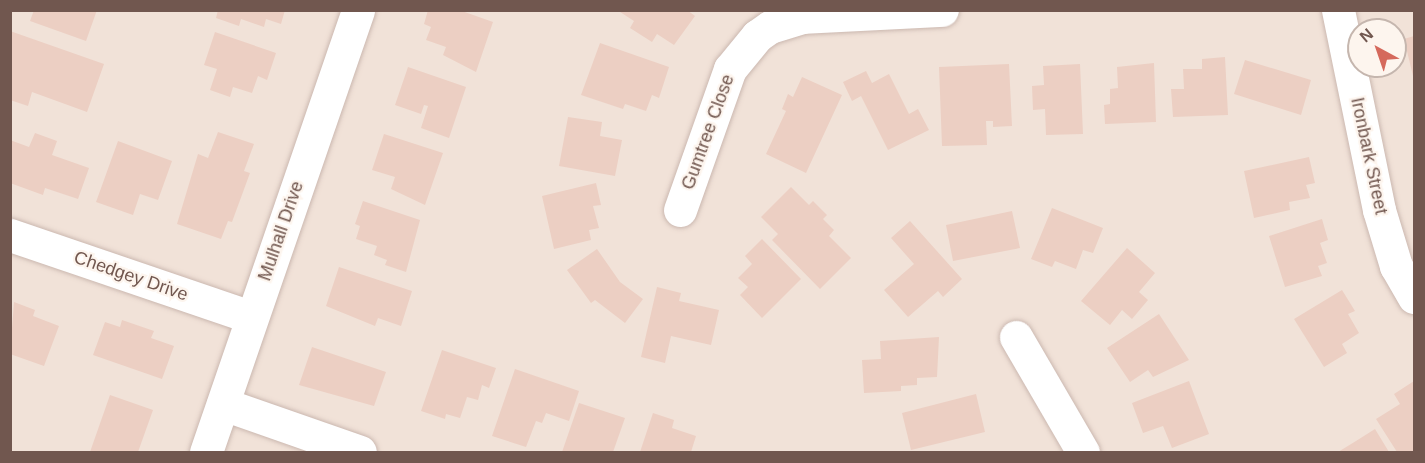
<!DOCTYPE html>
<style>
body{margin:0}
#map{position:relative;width:1425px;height:463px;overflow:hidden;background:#faf1e8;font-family:Helvetica,sans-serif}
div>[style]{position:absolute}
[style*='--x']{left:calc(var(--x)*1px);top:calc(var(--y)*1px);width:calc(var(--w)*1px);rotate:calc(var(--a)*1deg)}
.residential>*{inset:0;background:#f1e2d8}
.building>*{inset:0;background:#eccfc3}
.roads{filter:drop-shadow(0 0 2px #cbb8b0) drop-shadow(0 0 2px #cbb8b0)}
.street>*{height:33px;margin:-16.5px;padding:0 16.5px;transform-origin:16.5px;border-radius:16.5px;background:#fff}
.secondary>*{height:33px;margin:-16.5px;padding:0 16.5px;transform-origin:16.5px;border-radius:16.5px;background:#fff}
span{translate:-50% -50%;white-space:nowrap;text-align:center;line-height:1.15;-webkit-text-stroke:4.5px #fdf5ee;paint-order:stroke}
.street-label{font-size:18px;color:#71574f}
.frame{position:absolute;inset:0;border:12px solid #71574f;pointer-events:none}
.north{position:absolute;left:1347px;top:18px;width:60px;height:60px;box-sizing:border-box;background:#fdf5ee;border:2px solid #c5b6ae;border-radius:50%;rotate:320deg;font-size:16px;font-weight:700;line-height:24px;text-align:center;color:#71574f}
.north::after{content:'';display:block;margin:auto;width:21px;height:27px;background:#d5695c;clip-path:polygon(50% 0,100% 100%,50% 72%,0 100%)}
</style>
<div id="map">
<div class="residential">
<div style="clip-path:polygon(evenodd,11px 11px,1414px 11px,1414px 452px,11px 452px,11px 11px,1359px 30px,1395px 30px,1395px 66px,1359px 66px,1359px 30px)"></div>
</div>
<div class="building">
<div style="clip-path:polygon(34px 10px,97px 10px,86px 41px,30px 21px)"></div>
<div style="clip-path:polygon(218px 10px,285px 10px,281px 24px,266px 19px,264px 27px,241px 19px,239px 26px,216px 18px)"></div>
<div style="clip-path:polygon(428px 10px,459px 10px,493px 22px,476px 72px,443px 55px,446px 47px,426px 40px,431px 27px,424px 24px)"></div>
<div style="clip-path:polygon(617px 10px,687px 10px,695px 16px,674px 45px,657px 34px,652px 42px,630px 28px,634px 21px)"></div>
<div style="clip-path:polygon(10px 31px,104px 64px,87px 112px,32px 92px,28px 106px,10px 100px)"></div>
<div style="clip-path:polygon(215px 32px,276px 53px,267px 80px,258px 76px,252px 93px,233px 87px,230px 97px,210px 90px,217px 69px,204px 65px)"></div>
<div style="clip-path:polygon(1414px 36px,1414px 80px,1404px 39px)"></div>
<div style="clip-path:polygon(600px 43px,669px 67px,659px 98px,652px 95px,646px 111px,625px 104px,623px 109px,581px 95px)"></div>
<div style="clip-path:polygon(1225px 57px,1228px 115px,1173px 117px,1171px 89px,1184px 89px,1183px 69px,1202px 69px,1202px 59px)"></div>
<div style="clip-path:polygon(1245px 60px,1311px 80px,1301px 115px,1234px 94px)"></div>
<div style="clip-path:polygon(1154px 63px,1156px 122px,1105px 124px,1104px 105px,1110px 104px,1110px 89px,1118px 88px,1117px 67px)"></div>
<div style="clip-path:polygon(1009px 64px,1012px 126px,993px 127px,993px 121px,986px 121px,987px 145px,942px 146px,939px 67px)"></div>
<div style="clip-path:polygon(1080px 64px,1083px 134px,1046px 135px,1045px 109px,1033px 110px,1032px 86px,1044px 85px,1043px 66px)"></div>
<div style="clip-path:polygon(408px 67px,466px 87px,449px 138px,421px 128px,428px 106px,424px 105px,421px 114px,395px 105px)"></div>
<div style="clip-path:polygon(866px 71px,872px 83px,889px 74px,909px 114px,918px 109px,929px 130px,888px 150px,861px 96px,852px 101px,843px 82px)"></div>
<div style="clip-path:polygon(802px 77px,842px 95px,806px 173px,766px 154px,786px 111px,782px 109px,788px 94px,793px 97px)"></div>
<div style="clip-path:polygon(568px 117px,602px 122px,600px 136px,622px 140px,615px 176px,559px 166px)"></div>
<div style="clip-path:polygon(218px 132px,254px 144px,244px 171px,250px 173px,232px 222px,228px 221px,221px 239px,177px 224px,198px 154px,208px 158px)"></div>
<div style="clip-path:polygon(35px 133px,57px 141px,52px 155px,89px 168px,78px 199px,45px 188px,43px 195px,10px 183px,10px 140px,29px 147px)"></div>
<div style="clip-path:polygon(384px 134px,443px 153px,425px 205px,391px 189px,395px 177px,372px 170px)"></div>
<div style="clip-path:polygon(118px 141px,172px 161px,158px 200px,140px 194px,133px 215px,96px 202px)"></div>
<div style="clip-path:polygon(1309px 157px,1315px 183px,1306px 185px,1310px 198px,1289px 202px,1290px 210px,1254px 218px,1244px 171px)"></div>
<div style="clip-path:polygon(596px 183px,601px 205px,593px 206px,599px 228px,589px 230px,591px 240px,554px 249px,542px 196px)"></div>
<div style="clip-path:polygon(791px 187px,809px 205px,813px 201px,827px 215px,823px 219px,834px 230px,829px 236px,851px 258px,820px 289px,772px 240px,778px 234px,761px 217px)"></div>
<div style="clip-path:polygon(363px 201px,420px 220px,406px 272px,385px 265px,387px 260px,374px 255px,377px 246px,356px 239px,360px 226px,355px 224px)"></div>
<div style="clip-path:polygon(1052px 208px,1103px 228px,1093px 253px,1083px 250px,1076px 269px,1055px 261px,1052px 267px,1031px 259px)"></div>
<div style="clip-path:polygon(1012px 211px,1020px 248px,953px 261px,946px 225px)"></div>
<div style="clip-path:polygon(1322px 219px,1328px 240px,1320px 243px,1327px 263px,1318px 266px,1322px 276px,1285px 287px,1269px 236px)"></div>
<div style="clip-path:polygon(910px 221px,962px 279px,943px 297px,938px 291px,908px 317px,884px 290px,914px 264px,891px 238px)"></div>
<div style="clip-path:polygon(762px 239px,801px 279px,762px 318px,740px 295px,748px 287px,738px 278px,752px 264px,745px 256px)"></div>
<div style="clip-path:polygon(1127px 248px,1155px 273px,1139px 292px,1148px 300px,1132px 319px,1122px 310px,1110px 325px,1081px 301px)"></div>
<div style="clip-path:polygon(597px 249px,620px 282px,643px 299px,625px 323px,595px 300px,591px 303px,567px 270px)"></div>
<div style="clip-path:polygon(339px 267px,412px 291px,401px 326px,378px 318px,375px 326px,326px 306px)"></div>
<div style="clip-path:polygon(657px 287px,681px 293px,679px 301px,719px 310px,711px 345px,671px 336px,665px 363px,641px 357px)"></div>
<div style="clip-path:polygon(1342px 290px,1355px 311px,1348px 314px,1359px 333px,1342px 344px,1347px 353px,1324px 367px,1294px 319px)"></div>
<div style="clip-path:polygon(14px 302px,35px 310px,33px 316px,59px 326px,44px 366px,10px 354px)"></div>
<div style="clip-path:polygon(1159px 314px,1189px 360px,1153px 377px,1148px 370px,1130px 382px,1107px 348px)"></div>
<div style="clip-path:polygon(122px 320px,154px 331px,151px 338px,174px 346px,162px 379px,93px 355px,105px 322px,120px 327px)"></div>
<div style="clip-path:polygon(939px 337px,937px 377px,917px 378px,917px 385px,901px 386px,901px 391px,864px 393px,862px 360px,881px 359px,880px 341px)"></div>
<div style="clip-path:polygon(312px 347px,386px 372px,374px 406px,299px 385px)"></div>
<div style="clip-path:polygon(442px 350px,496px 368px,489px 388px,482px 385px,478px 400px,467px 397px,460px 418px,446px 414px,445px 419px,421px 411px)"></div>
<div style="clip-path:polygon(515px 369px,579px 391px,569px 421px,546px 413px,542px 423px,536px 421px,526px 447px,492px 436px)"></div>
<div style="clip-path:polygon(1189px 381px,1209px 434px,1172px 448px,1163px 426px,1143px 433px,1132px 403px)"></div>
<div style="clip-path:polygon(1414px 381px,1414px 452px,1397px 452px,1376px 419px,1400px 404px,1394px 394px)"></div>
<div style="clip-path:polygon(976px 394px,985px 432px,911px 450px,902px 413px)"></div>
<div style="clip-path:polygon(110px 395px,153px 410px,138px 452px,90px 452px)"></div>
<div style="clip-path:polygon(579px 403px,625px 418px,613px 452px,562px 452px)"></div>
<div style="clip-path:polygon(653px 413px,674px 420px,672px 428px,696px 436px,691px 452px,640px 452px)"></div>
<div style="clip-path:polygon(1375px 429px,1389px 452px,1338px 452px,1356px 441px)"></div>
</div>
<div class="roads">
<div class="street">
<div style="--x:1338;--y:10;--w:204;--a:78.4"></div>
<div style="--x:1379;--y:210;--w:59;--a:73.1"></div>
<div style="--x:1396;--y:266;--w:36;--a:60"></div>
<div style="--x:680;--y:210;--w:150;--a:-70.5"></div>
<div style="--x:730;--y:69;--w:43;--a:-50.7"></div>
<div style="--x:757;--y:36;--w:16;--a:-35"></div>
<div style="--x:770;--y:27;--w:34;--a:-17"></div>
<div style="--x:802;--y:17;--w:140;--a:-2.9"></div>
<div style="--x:10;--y:235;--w:255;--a:18.8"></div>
<div style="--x:1016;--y:337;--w:133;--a:59.8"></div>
<div style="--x:223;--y:404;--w:145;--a:19.3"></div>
</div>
<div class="secondary">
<div style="--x:206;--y:452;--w:467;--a:-71"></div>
</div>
</div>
<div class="street-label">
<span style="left:708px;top:132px;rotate:-70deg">Gumtree Close</span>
<span style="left:1369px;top:156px;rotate:78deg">Ironbark Street</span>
<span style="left:281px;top:231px;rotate:-71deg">Mulhall Drive</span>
<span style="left:131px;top:276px;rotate:19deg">Chedgey Drive</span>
</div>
<div class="frame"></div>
<div class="north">N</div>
</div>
